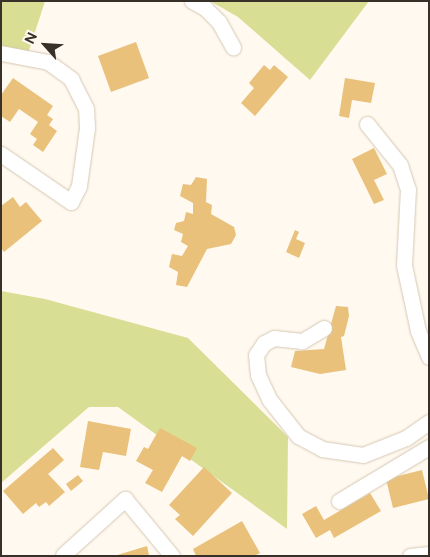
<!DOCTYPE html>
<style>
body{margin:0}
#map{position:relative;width:430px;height:557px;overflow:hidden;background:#fff9f0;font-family:Figtree,sans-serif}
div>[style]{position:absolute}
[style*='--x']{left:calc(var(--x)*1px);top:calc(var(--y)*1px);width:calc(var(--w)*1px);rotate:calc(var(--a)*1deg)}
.green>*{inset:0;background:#d8de94}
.building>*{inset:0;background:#e9c17b}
.roads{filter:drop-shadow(0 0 1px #d5c8b2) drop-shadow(0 0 1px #d5c8b2)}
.minor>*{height:15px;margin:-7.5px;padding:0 7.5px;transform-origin:7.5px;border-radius:7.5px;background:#fff}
span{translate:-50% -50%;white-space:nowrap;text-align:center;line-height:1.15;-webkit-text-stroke:4px #fff9f0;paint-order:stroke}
.frame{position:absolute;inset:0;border:2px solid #373129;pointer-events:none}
.north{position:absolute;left:20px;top:20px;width:50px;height:50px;-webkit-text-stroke:4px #fff9f0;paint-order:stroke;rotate:296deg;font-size:14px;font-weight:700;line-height:20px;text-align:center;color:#373129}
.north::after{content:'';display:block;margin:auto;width:18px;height:22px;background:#373129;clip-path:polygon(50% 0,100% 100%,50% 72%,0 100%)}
</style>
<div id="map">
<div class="green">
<div style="clip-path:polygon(1px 1px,45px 1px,25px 63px,1px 61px)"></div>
<div style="clip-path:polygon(210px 1px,369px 1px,310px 80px,238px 17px)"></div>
<div style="clip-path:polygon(1px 291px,45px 299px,188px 338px,288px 437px,287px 529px,118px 407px,89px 407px,1px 483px)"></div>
</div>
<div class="building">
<div style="clip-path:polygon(136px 42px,149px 78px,111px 92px,98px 56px)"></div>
<div style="clip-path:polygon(264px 65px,270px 70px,274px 65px,288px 77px,255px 116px,241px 103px,254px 88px,249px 83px)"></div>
<div style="clip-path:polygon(13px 78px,53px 106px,47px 115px,53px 119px,49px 125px,57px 131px,43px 152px,33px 145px,37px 139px,30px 134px,38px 122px,19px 109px,10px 122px,1px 116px,1px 95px)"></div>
<div style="clip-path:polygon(345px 78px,375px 83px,371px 103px,352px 100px,349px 118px,339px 116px)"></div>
<div style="clip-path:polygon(374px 148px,387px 174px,374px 180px,384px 200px,374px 204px,352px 159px)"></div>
<div style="clip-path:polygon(196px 177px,207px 179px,206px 202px,212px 205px,211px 214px,234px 227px,236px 235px,231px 244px,207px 249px,187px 287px,176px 285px,178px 272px,169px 267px,172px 254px,182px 256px,188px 246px,181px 242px,183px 234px,174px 230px,176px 223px,184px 221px,186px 212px,193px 214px,193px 203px,180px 196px,183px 184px,191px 185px)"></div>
<div style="clip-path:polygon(13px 197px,20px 207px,26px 202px,42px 221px,4px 252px,1px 248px,1px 206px)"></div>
<div style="clip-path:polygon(295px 230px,299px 232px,296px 239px,305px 243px,299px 258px,286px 252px)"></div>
<div style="clip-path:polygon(336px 306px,348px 307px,349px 316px,344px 336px,341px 337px,346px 370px,320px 374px,291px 367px,295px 351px,324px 349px)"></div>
<div style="clip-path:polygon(88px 421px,131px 429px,126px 456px,103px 452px,99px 470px,80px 467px)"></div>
<div style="clip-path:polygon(160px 428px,197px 448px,190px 461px,182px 456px,162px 492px,145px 483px,153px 470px,136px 461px,144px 447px,148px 449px)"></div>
<div style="clip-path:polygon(53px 448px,64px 460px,48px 474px,65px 492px,49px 506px,46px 502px,39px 507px,36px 503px,23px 514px,3px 491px)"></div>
<div style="clip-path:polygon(204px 467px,232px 493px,193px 536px,175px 519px,180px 515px,169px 505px)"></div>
<div style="clip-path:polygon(422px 470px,429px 499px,393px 508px,386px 479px)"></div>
<div style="clip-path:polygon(78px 475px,83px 481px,71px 491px,66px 484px)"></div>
<div style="clip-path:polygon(370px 493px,381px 511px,334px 538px,330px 530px,316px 538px,302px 514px,316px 506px,324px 520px)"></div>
<div style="clip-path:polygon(242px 521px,260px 553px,254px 556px,196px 556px,193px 549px)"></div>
<div style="clip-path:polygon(147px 546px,149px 555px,156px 556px,114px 556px)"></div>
</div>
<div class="roads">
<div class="minor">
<div style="--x:192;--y:1;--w:15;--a:28"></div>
<div style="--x:205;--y:8;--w:20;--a:45"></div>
<div style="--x:219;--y:22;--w:29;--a:61"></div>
<div style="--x:1;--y:53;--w:48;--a:10.8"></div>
<div style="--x:48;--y:62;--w:29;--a:36"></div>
<div style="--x:71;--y:79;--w:33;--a:63"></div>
<div style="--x:86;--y:108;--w:20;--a:87"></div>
<div style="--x:87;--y:128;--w:59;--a:97.9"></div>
<div style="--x:79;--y:186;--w:18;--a:117"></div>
<div style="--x:71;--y:202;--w:85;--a:-145.6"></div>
<div style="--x:367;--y:124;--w:53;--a:51.2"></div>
<div style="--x:400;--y:165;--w:25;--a:72"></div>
<div style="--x:408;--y:189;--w:76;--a:93"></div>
<div style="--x:404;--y:265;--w:67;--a:78"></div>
<div style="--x:418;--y:331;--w:28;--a:67"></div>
<div style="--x:324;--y:328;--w:26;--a:149"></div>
<div style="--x:302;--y:341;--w:28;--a:-174"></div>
<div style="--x:274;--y:338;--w:11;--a:153"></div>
<div style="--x:264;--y:343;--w:14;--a:124"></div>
<div style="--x:256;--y:355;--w:20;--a:84"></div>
<div style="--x:258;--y:375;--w:26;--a:65"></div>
<div style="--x:269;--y:399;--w:47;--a:51.9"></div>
<div style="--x:298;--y:436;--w:27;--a:28"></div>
<div style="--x:322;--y:449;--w:41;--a:8.3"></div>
<div style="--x:363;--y:455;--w:46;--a:-21.6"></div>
<div style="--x:406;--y:438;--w:28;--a:-35"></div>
<div style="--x:339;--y:501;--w:105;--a:-31"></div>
<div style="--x:63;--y:555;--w:84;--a:-42.1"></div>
<div style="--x:125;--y:499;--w:74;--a:50.5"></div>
<div style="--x:410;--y:556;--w:19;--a:-6"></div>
</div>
</div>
<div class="frame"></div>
<div class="north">N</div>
</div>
